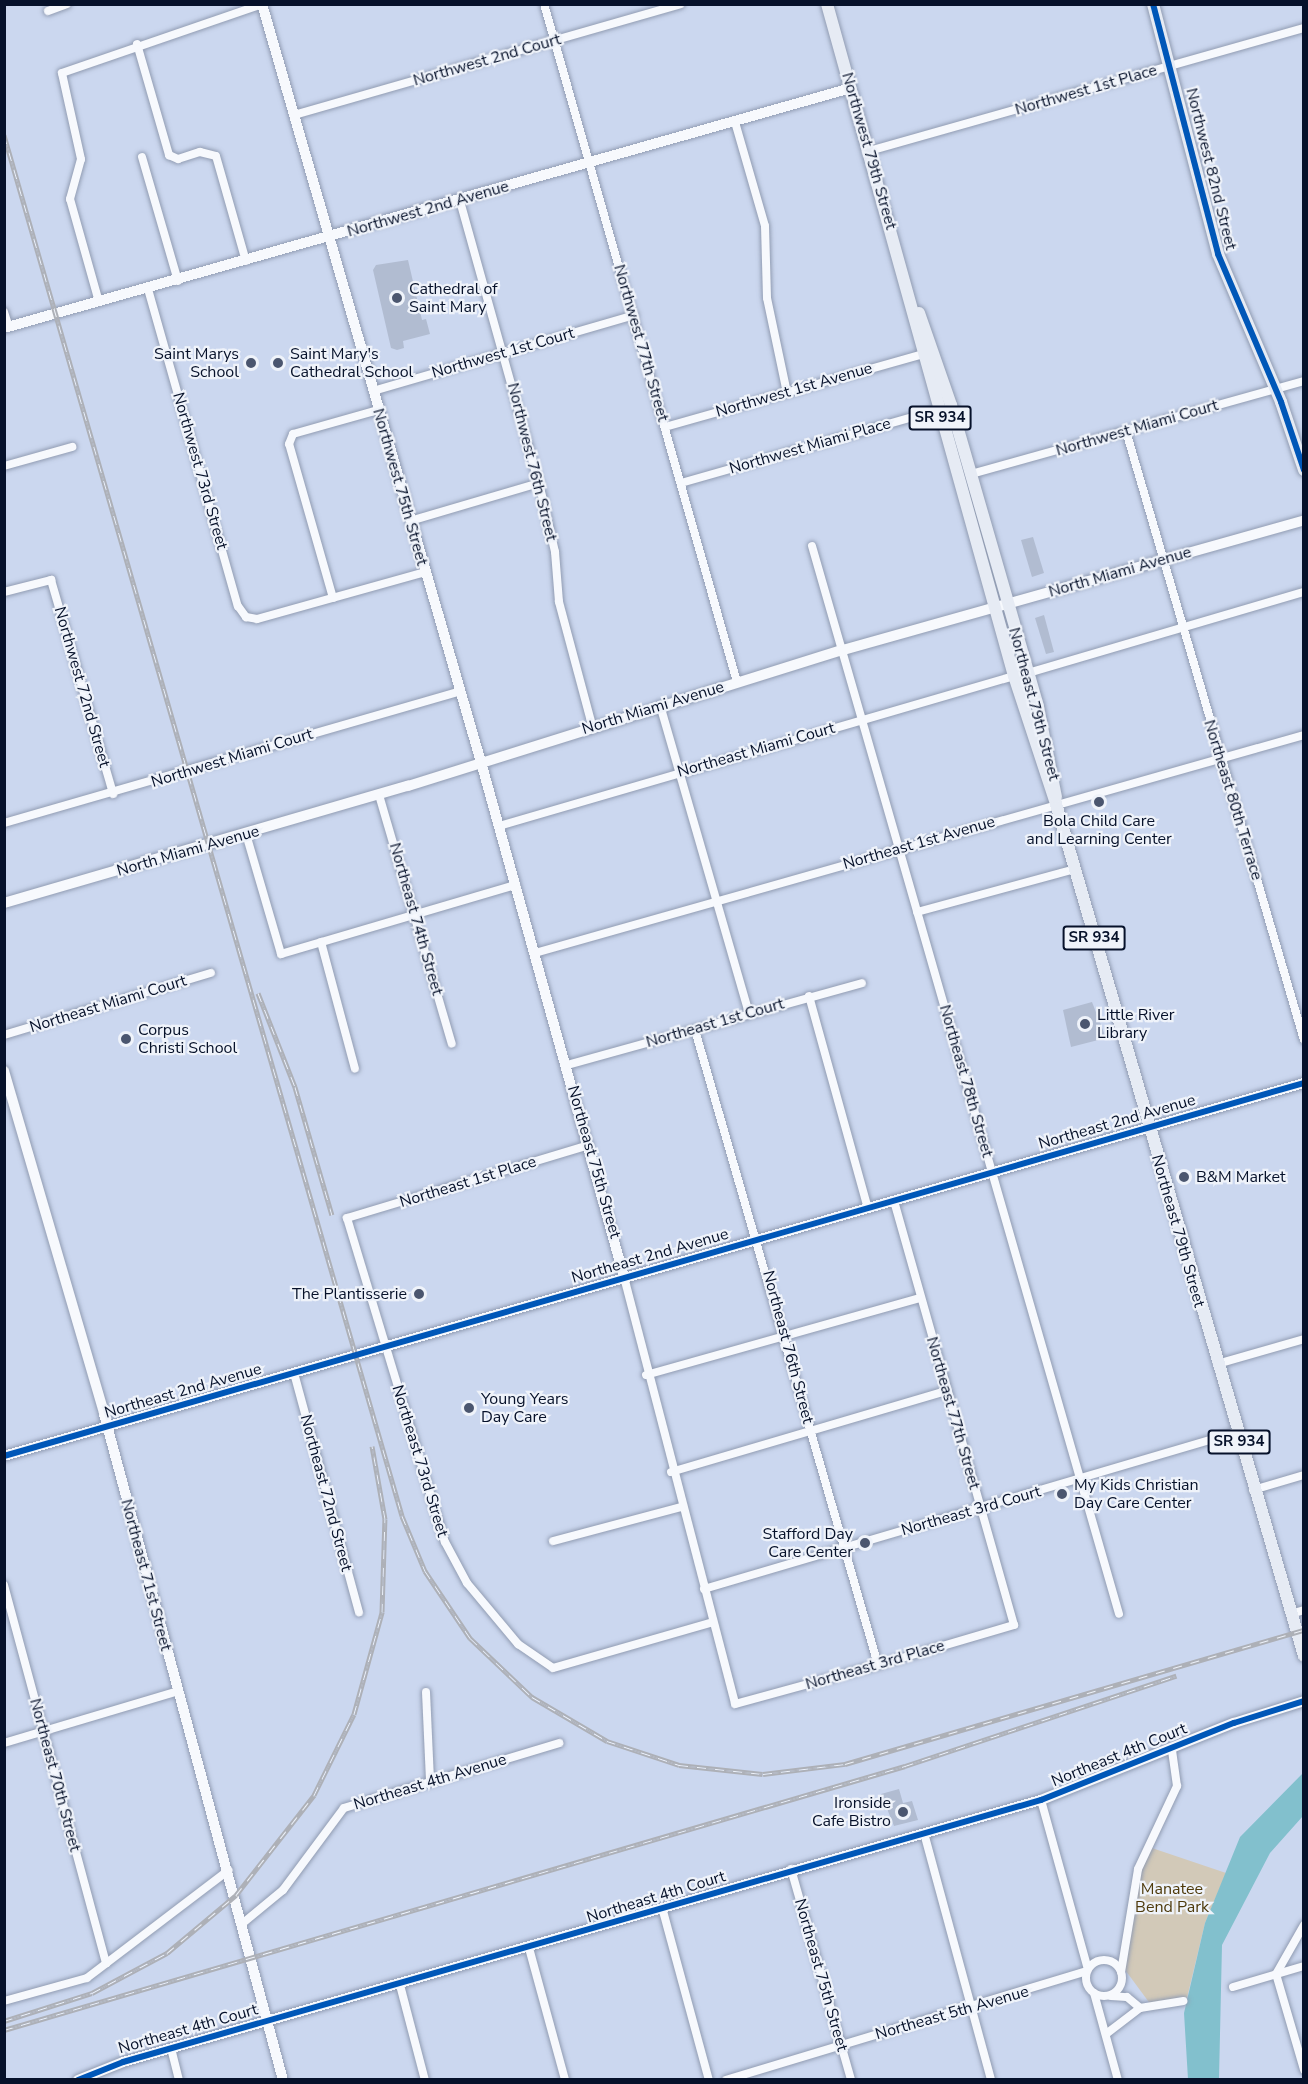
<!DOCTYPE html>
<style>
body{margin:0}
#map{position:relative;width:1308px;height:2084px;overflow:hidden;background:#cbd7ef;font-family:"Nunito Sans",sans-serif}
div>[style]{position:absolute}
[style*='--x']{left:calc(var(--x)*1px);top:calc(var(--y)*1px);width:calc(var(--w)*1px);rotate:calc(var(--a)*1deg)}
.green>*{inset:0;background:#d2c9b8}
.water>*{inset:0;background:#82c0cd}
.building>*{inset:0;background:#b1bcd1}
.roads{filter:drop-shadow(0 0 2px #919cb2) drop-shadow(0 0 2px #919cb2)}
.minor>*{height:8px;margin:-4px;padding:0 4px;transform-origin:4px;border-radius:4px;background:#f7f9fd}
.minor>.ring{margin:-4px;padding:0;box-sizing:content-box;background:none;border:8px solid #f7f9fd;border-radius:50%}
.tertiary>*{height:10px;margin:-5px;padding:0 5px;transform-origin:5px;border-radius:5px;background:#f7f9fd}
.secondary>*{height:10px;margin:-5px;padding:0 5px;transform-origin:5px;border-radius:5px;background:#f7f9fd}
.primary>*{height:12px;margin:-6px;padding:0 6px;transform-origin:6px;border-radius:6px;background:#e6ebf4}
.rail>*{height:5px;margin-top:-2.5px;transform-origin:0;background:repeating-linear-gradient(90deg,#eff3fa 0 9px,#adb0b7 0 18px);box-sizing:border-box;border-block:2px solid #adb0b7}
.cycleway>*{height:6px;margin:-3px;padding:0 3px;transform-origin:3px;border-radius:3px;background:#0057b8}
.dots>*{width:16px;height:16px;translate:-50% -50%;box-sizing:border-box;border:3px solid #eff3fa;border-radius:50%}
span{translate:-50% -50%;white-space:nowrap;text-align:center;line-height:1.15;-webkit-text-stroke:4.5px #eff3fa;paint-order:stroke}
.shield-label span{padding:2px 4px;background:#eff3fa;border:2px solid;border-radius:4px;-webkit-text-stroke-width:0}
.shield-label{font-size:15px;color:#06112a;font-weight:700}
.street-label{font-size:16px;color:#06112a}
.poi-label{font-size:16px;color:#06112a}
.left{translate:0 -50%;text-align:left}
.right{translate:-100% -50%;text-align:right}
.park-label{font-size:16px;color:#4e3a0b}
.frame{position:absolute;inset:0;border:6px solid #06112a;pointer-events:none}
</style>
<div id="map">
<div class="green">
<div style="clip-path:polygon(1146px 1846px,1226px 1873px,1205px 1923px,1187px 1998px,1154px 2009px,1120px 1963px)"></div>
</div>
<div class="water">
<div style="clip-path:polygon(1303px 1773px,1303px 1816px,1270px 1853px,1222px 1945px,1219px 2079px,1188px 2079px,1184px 2013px,1205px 1923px,1240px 1837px)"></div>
</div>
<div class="building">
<div style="clip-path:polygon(408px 260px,422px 320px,426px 319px,430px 334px,403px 341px,404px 348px,397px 350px,391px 348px,373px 270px,376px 265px)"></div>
<div style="clip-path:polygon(1033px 537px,1044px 573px,1032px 577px,1021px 540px)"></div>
<div style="clip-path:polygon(1044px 615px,1054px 652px,1046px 654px,1035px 618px)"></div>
<div style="clip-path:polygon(1092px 1002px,1106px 1038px,1071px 1047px,1063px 1010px)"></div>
<div style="clip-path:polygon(899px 1789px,903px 1803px,912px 1801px,918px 1820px,894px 1826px,881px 1794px)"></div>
</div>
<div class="roads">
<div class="minor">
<div style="--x:544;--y:4;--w:705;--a:74.11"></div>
<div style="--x:48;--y:11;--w:20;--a:-20"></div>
<div style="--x:137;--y:44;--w:116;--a:73.9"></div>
<div style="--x:169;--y:155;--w:10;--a:24"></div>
<div style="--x:178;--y:159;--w:23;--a:-18"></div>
<div style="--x:200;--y:152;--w:16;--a:14"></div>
<div style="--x:216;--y:156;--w:109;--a:74.1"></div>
<div style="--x:294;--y:115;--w:402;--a:-16"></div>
<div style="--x:735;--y:122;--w:108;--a:73.9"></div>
<div style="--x:765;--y:226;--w:72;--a:88.4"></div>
<div style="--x:767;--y:298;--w:97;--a:78.1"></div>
<div style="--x:869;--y:151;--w:452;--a:-15.8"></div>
<div style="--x:142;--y:157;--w:129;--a:73.8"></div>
<div style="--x:460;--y:201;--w:293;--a:74.4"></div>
<div style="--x:539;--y:483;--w:71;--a:76.9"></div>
<div style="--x:555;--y:552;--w:50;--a:85.4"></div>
<div style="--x:559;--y:602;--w:127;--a:75"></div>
<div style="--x:148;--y:289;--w:330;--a:74.2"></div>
<div style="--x:238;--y:606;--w:14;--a:54"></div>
<div style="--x:246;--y:617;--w:11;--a:10"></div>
<div style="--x:257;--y:619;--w:174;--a:-15.6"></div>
<div style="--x:99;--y:302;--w:107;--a:-105.7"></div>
<div style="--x:70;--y:199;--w:41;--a:-74.6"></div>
<div style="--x:81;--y:159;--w:88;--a:-102.5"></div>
<div style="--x:62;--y:73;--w:212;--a:-19"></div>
<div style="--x:4;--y:312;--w:16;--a:72"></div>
<div style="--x:373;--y:391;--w:272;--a:-16.2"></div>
<div style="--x:665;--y:427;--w:268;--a:-15.8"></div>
<div style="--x:1126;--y:431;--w:634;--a:73.71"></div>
<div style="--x:4;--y:466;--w:71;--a:-15.6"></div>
<div style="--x:971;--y:474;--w:346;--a:-15.6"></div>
<div style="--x:681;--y:483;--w:267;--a:-15.9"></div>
<div style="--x:410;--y:521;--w:134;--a:-16.4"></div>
<div style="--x:812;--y:546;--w:1111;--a:73.96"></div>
<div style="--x:4;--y:592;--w:49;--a:-14.3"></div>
<div style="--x:51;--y:580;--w:223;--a:73.8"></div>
<div style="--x:333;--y:598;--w:160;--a:-105.9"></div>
<div style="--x:289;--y:444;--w:11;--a:-68"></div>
<div style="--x:293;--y:434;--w:88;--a:-15.8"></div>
<div style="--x:1028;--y:673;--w:288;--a:-16.4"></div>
<div style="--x:660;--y:705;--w:322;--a:73.9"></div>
<div style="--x:379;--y:795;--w:259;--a:73.7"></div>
<div style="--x:4;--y:823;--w:475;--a:-16.1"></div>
<div style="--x:499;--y:826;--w:536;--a:-16.24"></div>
<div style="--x:246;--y:834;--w:125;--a:73.7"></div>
<div style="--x:281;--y:954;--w:245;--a:-16.4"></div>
<div style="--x:917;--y:912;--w:164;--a:-15.2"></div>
<div style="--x:321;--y:942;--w:131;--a:75"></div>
<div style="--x:535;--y:953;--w:799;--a:-15.83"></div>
<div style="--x:809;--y:996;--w:221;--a:74.5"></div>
<div style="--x:695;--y:1030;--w:661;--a:73.92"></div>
<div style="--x:4;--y:1035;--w:216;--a:-16.7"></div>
<div style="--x:567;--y:1065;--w:306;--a:-15.5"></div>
<div style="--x:589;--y:1145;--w:253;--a:163.2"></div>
<div style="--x:347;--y:1218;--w:338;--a:73.2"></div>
<div style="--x:445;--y:1542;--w:47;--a:61.8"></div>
<div style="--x:467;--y:1583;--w:80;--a:50.1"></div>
<div style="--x:518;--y:1644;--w:42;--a:34.4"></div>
<div style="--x:553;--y:1668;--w:166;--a:-16"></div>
<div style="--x:624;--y:1277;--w:441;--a:75.4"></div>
<div style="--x:735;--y:1704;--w:148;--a:-15.3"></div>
<div style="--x:878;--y:1665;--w:142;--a:-16.4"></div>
<div style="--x:1014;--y:1625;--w:440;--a:-105.8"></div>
<div style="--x:1217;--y:1364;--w:91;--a:-16"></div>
<div style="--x:294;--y:1373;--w:248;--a:74.8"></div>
<div style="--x:646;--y:1375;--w:285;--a:-15.7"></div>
<div style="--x:671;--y:1472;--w:288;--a:-16.4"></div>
<div style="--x:1253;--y:1490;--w:53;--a:-16.4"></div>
<div style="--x:553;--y:1541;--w:132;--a:-14.9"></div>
<div style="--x:4;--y:1585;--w:392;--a:74.9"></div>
<div style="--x:704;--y:1589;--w:556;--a:-16.41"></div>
<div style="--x:1291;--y:1614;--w:14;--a:-17"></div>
<div style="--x:426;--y:1692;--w:88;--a:87.4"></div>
<div style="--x:4;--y:1743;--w:182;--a:-16.6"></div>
<div style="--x:1041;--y:1800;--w:175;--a:74.5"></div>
<div style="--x:924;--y:1833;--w:256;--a:74.8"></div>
<div style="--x:791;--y:1869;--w:219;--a:74.1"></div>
<div style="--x:663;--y:1911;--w:175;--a:74.8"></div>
<div style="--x:243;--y:1923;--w:52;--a:-39.5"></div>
<div style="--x:283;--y:1890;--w:102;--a:-53.4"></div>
<div style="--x:344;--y:1808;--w:225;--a:-16.8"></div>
<div style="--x:1304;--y:1925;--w:56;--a:119.7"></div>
<div style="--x:1276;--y:1974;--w:100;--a:73.7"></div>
<div style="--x:529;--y:1948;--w:137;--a:74.7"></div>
<div class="ring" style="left:1086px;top:1960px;width:28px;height:28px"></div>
<div style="--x:1121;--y:1972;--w:104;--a:-80.6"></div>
<div style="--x:1138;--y:1869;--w:92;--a:-64.8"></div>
<div style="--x:1177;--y:1786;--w:37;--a:-98"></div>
<div style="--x:400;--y:1985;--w:98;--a:75.3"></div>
<div style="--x:1233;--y:1987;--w:74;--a:-16.5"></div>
<div style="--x:1094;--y:1993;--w:90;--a:74.6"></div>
<div style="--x:1111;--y:1996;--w:16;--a:4"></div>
<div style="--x:1127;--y:1997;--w:17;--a:40"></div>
<div style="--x:1140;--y:2008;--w:44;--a:-9.2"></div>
<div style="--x:4;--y:2001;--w:86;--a:-15.5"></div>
<div style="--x:87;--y:1978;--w:178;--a:-37.3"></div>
<div style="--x:1106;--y:2034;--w:43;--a:-37.4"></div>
<div style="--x:171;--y:2048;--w:33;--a:76"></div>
<div style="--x:726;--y:2080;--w:377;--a:-16.8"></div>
</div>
<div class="tertiary">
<div style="--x:262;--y:4;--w:789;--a:73.89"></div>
<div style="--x:481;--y:762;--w:534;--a:74.48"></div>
<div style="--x:4;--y:328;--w:880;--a:-15.82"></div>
<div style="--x:4;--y:1071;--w:357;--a:73.7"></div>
<div style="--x:104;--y:1414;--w:690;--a:74.96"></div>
<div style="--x:78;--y:2080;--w:48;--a:-21.8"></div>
<div style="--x:123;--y:2062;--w:955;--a:-15.93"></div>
<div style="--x:1041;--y:1800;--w:208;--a:-21.8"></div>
<div style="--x:1234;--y:1723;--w:73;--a:-17.4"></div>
</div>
<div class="secondary">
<div style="--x:4;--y:903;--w:421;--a:-16.2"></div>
<div style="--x:408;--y:786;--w:456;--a:-17.4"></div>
<div style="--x:843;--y:650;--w:479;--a:-15.7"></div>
<div style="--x:4;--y:1456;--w:1352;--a:-16.01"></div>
</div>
<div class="primary">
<div style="--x:827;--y:4;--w:698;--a:74.45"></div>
<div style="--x:1014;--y:676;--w:135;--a:71.8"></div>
<div style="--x:1056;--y:804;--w:887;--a:73.77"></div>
<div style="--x:1153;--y:4;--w:258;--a:75.4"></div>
<div style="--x:1218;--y:254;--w:161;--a:66.9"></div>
<div style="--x:1281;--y:402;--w:72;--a:71.3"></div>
<div style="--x:919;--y:313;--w:97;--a:70.8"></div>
<div style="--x:951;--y:405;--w:314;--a:73.9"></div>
<div style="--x:1038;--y:707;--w:92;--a:78.7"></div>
</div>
</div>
<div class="rail">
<div style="--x:4;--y:135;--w:1437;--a:73.92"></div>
<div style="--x:402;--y:1516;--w:60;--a:67.3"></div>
<div style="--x:425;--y:1571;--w:81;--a:56.1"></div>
<div style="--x:470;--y:1638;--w:86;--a:43.6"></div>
<div style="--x:532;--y:1697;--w:87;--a:30.4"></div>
<div style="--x:607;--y:1741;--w:76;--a:18.4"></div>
<div style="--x:679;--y:1765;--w:84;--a:6.1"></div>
<div style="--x:763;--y:1774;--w:83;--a:-7"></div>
<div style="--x:845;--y:1764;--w:478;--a:-16.3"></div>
<div style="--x:258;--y:993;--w:101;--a:68.5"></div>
<div style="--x:295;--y:1087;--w:133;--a:73.9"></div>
<div style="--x:4;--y:2021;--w:92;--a:-17.7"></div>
<div style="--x:92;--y:1993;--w:85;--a:-28.1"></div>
<div style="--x:167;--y:1953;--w:90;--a:-40"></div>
<div style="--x:236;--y:1895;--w:127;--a:-52"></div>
<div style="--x:314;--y:1795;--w:90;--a:-63.7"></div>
<div style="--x:354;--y:1714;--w:106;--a:-74.6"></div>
<div style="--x:382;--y:1612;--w:93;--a:-88.2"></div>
<div style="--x:385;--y:1519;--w:74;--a:-100.1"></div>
<div style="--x:4;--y:2030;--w:939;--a:-16.33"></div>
<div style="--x:905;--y:1766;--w:286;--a:-18.4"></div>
</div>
<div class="cycleway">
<div style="--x:1153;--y:4;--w:258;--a:75.4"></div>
<div style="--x:1218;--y:254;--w:161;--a:66.9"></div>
<div style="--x:1281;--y:402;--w:72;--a:71.3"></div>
<div style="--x:4;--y:1456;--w:1352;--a:-16.01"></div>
<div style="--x:78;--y:2080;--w:48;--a:-21.8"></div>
<div style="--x:123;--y:2062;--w:955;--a:-15.93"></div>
<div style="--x:1041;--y:1800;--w:208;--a:-21.8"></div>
<div style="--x:1234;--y:1723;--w:73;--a:-17.4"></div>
</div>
<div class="dots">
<div style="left:397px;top:298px;background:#4b566f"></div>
<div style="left:251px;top:363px;background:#4b566f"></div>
<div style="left:278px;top:363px;background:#4b566f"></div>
<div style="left:1099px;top:802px;background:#4b566f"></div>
<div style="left:1085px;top:1024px;background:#4b566f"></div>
<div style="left:126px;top:1039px;background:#4b566f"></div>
<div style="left:1184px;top:1177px;background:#4b566f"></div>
<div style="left:419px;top:1294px;background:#4b566f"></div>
<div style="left:469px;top:1408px;background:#4b566f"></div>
<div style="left:1062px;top:1494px;background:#4b566f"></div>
<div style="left:865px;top:1543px;background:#4b566f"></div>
<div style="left:903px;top:1812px;background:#4b566f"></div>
</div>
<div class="shield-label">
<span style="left:940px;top:418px">SR 934</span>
<span style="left:1094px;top:938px">SR 934</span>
<span style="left:1239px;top:1442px">SR 934</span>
</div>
<div class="street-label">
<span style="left:487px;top:60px;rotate:-16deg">Northwest 2nd Court</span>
<span style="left:1086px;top:90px;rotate:-16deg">Northwest 1st Place</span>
<span style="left:869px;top:151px;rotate:74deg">Northwest 79th Street</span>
<span style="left:1211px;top:169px;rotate:76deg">Northwest 82nd Street</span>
<span style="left:428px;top:209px;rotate:-16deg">Northwest 2nd Avenue</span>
<span style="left:641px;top:343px;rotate:74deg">Northwest 77th Street</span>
<span style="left:503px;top:353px;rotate:-16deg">Northwest 1st Court</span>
<span style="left:794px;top:390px;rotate:-16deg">Northwest 1st Avenue</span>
<span style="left:1137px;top:428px;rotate:-16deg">Northwest Miami Court</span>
<span style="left:810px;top:446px;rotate:-16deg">Northwest Miami Place</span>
<span style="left:532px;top:462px;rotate:76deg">Northwest 76th Street</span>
<span style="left:200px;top:471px;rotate:74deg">Northwest 73rd Street</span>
<span style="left:400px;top:487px;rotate:74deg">Northwest 75th Street</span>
<span style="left:1120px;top:572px;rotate:-16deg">North Miami Avenue</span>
<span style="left:82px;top:687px;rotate:74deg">Northwest 72nd Street</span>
<span style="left:1034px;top:704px;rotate:75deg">Northeast 79th Street</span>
<span style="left:653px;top:708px;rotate:-17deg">North Miami Avenue</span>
<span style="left:756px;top:750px;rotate:-16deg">Northeast Miami Court</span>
<span style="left:232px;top:758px;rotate:-17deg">Northwest Miami Court</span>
<span style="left:1233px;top:800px;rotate:73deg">Northeast 80th Terrace</span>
<span style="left:919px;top:843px;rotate:-16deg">Northeast 1st Avenue</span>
<span style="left:188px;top:851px;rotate:-16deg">North Miami Avenue</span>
<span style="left:416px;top:919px;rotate:74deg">Northeast 74th Street</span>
<span style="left:108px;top:1004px;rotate:-17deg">Northeast Miami Court</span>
<span style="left:715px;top:1023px;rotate:-16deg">Northeast 1st Court</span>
<span style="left:966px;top:1081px;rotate:74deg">Northeast 78th Street</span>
<span style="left:1117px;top:1122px;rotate:-16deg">Northeast 2nd Avenue</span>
<span style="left:594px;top:1162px;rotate:74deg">Northeast 75th Street</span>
<span style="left:468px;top:1182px;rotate:-17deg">Northeast 1st Place</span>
<span style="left:1178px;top:1231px;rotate:74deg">Northeast 79th Street</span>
<span style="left:650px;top:1256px;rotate:-16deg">Northeast 2nd Avenue</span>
<span style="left:788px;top:1347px;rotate:75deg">Northeast 76th Street</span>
<span style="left:183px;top:1391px;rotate:-16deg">Northeast 2nd Avenue</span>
<span style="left:953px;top:1413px;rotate:74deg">Northeast 77th Street</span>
<span style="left:420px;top:1461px;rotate:73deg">Northeast 73rd Street</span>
<span style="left:326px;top:1493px;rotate:75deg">Northeast 72nd Street</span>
<span style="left:971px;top:1511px;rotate:-16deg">Northeast 3rd Court</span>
<span style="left:146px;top:1575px;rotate:75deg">Northeast 71st Street</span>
<span style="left:875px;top:1665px;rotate:-16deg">Northeast 3rd Place</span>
<span style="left:1119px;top:1755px;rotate:-22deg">Northeast 4th Court</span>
<span style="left:55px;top:1775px;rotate:75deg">Northeast 70th Street</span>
<span style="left:430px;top:1782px;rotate:-17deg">Northeast 4th Avenue</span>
<span style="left:656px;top:1897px;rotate:-17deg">Northeast 4th Court</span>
<span style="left:821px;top:1975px;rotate:74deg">Northeast 75th Street</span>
<span style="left:952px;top:2013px;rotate:-16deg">Northeast 5th Avenue</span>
<span style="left:188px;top:2029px;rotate:-16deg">Northeast 4th Court</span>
</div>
<div class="poi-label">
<span class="left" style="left:409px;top:298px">Cathedral of<br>Saint Mary</span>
<span class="right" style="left:239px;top:363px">Saint Marys<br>School</span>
<span class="left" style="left:290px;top:363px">Saint Mary's<br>Cathedral School</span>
<span style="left:1099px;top:830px">Bola Child Care<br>and Learning Center</span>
<span class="left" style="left:1097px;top:1024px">Little River<br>Library</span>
<span class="left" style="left:138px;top:1039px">Corpus<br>Christi School</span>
<span class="left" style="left:1196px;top:1177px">B&amp;M Market</span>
<span class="right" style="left:407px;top:1294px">The Plantisserie</span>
<span class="left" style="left:481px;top:1408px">Young Years<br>Day Care</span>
<span class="left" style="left:1074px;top:1494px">My Kids Christian<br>Day Care Center</span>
<span class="right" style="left:853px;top:1543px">Stafford Day<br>Care Center</span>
<span class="right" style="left:891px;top:1812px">Ironside<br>Cafe Bistro</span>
</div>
<div class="park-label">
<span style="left:1172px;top:1898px">Manatee<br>Bend Park</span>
</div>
<div class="frame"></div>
</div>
